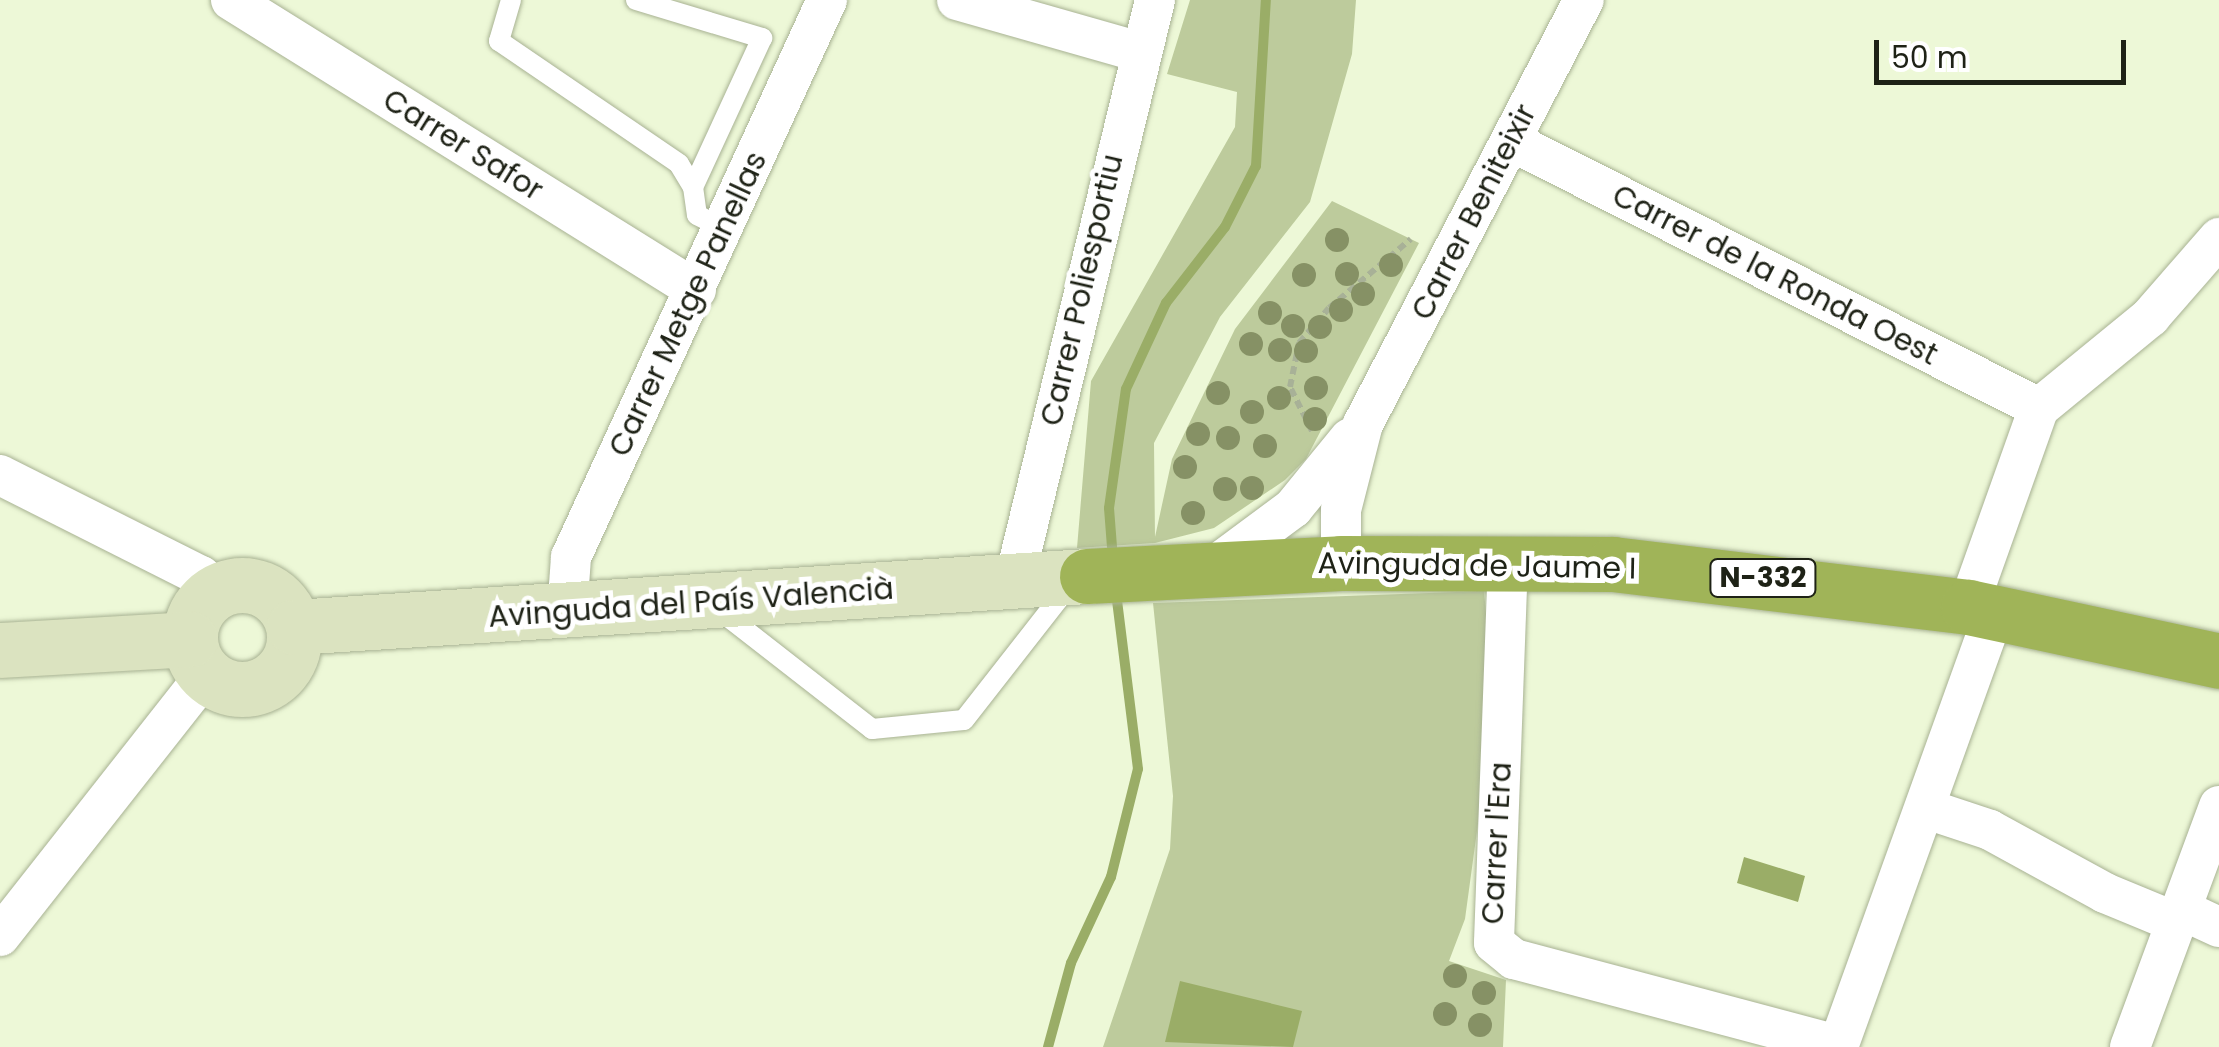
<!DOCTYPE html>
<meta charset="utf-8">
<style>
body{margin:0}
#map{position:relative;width:2219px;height:1047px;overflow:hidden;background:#edf8d7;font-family:Poppins,sans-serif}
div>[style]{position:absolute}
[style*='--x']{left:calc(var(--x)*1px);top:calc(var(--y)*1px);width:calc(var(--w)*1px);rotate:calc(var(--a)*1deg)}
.green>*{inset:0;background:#bdcb9c}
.water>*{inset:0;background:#9aad67}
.stream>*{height:10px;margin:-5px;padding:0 5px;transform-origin:5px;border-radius:5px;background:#9aad67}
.path>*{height:6px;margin-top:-3px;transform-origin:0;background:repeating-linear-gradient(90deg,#a8b197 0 8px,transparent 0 13px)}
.roads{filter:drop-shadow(0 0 2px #a8b293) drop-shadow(0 0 2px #a8b293)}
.service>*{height:20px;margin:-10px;padding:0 10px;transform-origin:10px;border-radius:10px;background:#fff}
.minor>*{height:40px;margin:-20px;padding:0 20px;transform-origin:20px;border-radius:20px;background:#fff}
.secondary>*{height:55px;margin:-27.5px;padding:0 27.5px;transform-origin:27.5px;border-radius:27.5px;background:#dbe3c0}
.secondary>.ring{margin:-27.5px;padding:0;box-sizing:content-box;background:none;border:55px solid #dbe3c0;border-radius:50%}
.trunk>*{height:55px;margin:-27.5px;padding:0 27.5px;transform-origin:27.5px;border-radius:27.5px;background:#a0b458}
.trees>*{width:24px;height:24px;margin:-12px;border-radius:50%;background:#869165}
span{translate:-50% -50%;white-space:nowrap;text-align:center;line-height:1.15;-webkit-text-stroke:10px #fff;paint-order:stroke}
.shield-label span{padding:2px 8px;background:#fff;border:2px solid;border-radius:8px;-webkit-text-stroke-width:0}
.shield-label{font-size:28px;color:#1e2216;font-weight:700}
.street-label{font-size:30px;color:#1e2216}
.scale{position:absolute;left:1874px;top:40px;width:252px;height:45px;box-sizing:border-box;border:5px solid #1e2216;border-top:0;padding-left:12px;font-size:30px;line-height:35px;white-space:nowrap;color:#1e2216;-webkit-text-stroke:8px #fff;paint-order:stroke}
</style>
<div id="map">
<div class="green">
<div style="clip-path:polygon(1190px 0,1356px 0,1352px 54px,1310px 202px,1220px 317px,1154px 443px,1155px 537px,1172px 459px,1235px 329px,1332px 201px,1419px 243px,1306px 459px,1285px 480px,1214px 528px,1155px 543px,1077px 548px,1091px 381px,1235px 127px,1237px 92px,1167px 74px)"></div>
<div style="clip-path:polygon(1484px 591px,1491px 669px,1485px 772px,1465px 919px,1449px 961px,1506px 980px,1503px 1047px,1103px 1047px,1170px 849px,1173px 796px,1153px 603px)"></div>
</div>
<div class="water">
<div style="clip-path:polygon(1744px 857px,1805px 876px,1798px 902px,1737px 883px)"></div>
<div style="clip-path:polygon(1180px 981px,1302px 1011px,1293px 1047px,1165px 1042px)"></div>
</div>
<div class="stream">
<div style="--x:1113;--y:560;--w:52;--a:-94.4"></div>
<div style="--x:1109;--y:508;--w:120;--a:-81.9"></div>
<div style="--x:1126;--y:389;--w:95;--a:-65.1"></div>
<div style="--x:1166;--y:303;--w:96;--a:-52.2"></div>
<div style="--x:1225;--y:227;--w:68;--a:-63.1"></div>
<div style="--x:1256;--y:166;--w:166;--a:-86.6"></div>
<div style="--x:1048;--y:1047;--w:87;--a:-74.7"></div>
<div style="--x:1071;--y:963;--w:95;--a:-65.1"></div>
<div style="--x:1111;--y:877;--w:111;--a:-76"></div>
<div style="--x:1138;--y:769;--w:178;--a:-97.1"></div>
</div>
<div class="path">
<div style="--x:1312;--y:431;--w:49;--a:-116.6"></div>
<div style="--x:1290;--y:387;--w:45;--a:-78.4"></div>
<div style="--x:1299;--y:343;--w:46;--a:-49.4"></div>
<div style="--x:1329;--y:308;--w:107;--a:-40.1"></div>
</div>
<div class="roads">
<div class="service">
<div style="--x:511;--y:0;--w:43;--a:106.3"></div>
<div style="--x:499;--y:41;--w:218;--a:34.3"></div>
<div style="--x:679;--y:164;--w:27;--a:59"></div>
<div style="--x:693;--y:187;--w:28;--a:82"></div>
<div style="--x:697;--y:215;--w:29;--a:27"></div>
<div style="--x:636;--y:0;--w:132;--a:16.8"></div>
<div style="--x:762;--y:38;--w:164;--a:114.8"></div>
<div style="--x:725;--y:607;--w:9;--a:77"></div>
<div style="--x:727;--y:616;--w:184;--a:37.9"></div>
<div style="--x:872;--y:729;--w:92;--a:-5.6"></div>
<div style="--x:964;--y:720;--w:157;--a:-52"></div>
<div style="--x:1061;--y:596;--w:13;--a:-90"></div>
</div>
<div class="minor">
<div style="--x:231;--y:0;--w:548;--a:31.95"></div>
<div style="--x:957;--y:0;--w:190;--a:15.9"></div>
<div style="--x:1511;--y:141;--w:592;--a:26.82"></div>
<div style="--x:0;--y:475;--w:225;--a:26.7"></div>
<div style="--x:201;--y:576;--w:22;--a:47"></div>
<div style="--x:1508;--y:560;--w:383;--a:92.1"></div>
<div style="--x:1494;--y:943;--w:26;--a:39"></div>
<div style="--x:1514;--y:959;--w:335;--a:14.9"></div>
<div style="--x:1341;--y:563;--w:53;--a:-90"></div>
<div style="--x:1341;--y:510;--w:89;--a:-75.7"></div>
<div style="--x:1363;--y:424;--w:478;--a:-62.5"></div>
<div style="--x:1212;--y:568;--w:101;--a:-36.5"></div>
<div style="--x:1293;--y:508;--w:90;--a:-50.8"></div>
<div style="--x:1014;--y:582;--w:599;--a:-76.38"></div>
<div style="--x:1968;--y:607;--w:211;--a:-70.4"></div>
<div style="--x:2039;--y:408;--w:144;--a:-39.3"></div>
<div style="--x:2150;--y:317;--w:105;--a:-48.9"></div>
<div style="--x:567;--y:612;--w:55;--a:-85.8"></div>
<div style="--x:571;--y:557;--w:613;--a:-65.32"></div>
<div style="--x:1927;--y:809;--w:66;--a:18.4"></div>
<div style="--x:1990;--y:830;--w:131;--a:28.7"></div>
<div style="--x:2105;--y:893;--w:76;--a:22.5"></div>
<div style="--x:2180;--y:909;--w:43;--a:24.8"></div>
<div style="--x:0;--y:936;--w:333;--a:-51.8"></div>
<div style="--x:1838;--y:1047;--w:462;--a:-70.2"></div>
<div style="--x:2130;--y:1047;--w:257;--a:-69.7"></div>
</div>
<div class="secondary">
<div class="ring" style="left:190px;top:585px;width:49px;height:49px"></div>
<div style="--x:294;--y:627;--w:795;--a:-3.68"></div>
<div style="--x:0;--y:650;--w:190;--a:-3.3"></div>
</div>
<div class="trunk">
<div style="--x:1087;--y:576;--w:254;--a:-2.9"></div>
<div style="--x:1341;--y:563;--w:272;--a:0.2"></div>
<div style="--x:1613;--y:564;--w:358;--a:6.9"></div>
<div style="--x:1968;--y:607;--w:257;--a:12.1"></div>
</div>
</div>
<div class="trees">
<div style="left:1337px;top:240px"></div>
<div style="left:1391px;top:265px"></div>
<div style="left:1347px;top:274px"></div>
<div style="left:1304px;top:275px"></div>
<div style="left:1363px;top:294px"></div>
<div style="left:1341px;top:310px"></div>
<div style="left:1270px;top:313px"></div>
<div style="left:1293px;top:326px"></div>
<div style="left:1320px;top:327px"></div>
<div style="left:1251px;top:344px"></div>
<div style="left:1280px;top:350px"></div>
<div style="left:1306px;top:351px"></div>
<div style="left:1316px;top:388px"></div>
<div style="left:1218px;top:393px"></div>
<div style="left:1279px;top:398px"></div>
<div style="left:1252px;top:412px"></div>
<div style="left:1315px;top:419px"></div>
<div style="left:1198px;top:434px"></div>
<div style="left:1228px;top:438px"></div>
<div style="left:1265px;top:446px"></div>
<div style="left:1185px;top:467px"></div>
<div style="left:1252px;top:488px"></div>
<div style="left:1225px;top:489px"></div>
<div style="left:1193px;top:513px"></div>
<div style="left:1455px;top:976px"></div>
<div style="left:1484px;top:993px"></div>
<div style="left:1445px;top:1014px"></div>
<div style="left:1480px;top:1025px"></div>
</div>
<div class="shield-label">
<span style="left:1763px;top:578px">N-332</span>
</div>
<div class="street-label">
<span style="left:463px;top:145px;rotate:32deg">Carrer Safor</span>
<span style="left:1474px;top:212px;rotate:-63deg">Carrer Beniteixir</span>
<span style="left:1775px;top:275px;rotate:27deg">Carrer de la Ronda Oest</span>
<span style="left:1082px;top:290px;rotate:-77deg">Carrer Poliesportiu</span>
<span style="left:688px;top:304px;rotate:-65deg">Carrer Metge Panellas</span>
<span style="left:1477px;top:566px;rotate:1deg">Avinguda de Jaume I</span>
<span style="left:691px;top:603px;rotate:-4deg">Avinguda del País Valencià</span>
<span style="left:1497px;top:843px;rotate:-87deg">Carrer l'Era</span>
</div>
<div class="scale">50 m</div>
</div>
